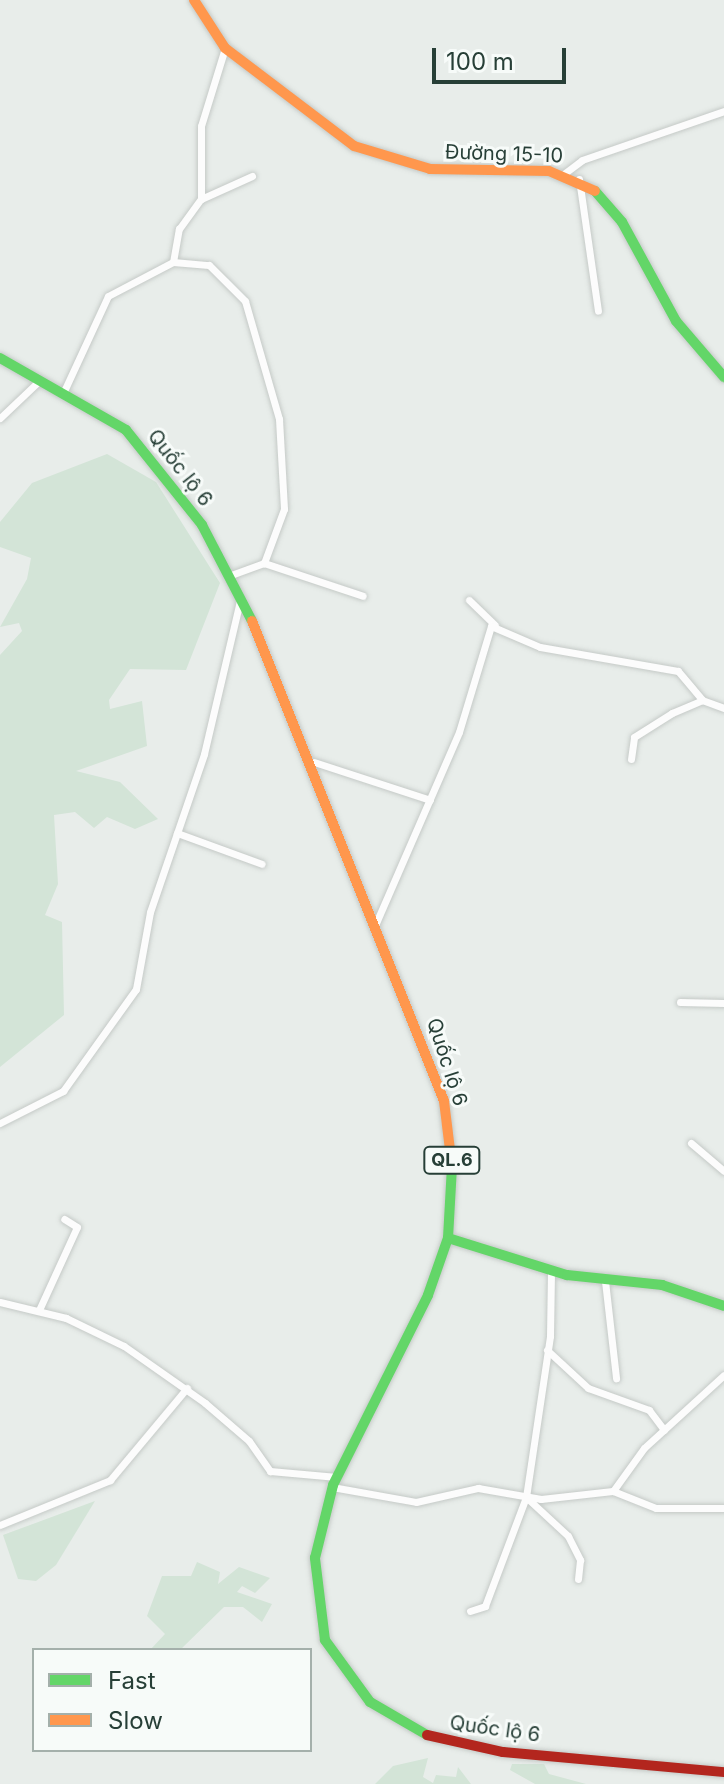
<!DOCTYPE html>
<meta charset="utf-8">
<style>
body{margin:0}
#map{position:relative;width:724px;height:1784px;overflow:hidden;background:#e8edea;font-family:Inter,sans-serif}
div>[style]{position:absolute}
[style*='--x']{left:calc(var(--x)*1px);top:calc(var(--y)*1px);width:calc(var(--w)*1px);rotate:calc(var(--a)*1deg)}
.green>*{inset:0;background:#d3e4d7}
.roads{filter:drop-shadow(0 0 2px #c5cac7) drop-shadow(0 0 2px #c5cac7)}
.street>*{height:7px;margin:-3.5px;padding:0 3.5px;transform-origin:3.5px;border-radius:3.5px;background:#fcfcfc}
.fast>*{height:10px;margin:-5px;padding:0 5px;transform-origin:5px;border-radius:5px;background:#63d668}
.slow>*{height:10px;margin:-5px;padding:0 5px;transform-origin:5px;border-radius:5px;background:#ff974d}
.jam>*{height:10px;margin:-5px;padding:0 5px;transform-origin:5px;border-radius:5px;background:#b3261e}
span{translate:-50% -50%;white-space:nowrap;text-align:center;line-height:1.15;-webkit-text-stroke:6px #f7fbf9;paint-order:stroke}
.shield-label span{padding:2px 6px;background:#f7fbf9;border:2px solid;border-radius:6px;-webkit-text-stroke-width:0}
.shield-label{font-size:18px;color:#273f37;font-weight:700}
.street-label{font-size:20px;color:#273f37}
.legend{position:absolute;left:32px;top:1648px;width:280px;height:104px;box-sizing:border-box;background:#f7fbf9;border:2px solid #a4b0ab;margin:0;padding:10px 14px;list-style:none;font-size:24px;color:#273f37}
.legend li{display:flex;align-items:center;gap:16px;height:40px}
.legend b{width:40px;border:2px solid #a4b0ab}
.scale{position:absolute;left:432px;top:48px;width:134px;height:36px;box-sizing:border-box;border:4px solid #273f37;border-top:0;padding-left:10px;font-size:24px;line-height:28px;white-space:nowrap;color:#273f37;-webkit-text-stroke:6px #f7fbf9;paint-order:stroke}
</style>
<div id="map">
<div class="green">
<div style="clip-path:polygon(107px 454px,156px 482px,220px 583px,186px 670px,130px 669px,109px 700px,110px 709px,142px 701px,147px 746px,76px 771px,120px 782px,158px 819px,135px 829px,107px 817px,94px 828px,75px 812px,54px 815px,58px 884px,45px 915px,62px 922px,64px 1015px,0 1067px,0 655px,22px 631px,19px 623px,0 627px,27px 579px,31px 558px,0 547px,0 522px,32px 483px)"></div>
<div style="clip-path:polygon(95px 1501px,56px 1565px,36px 1581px,18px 1579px,3px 1535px)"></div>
<div style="clip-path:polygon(197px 1562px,220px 1572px,218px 1584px,239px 1567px,270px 1578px,255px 1593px,242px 1586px,237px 1592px,272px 1604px,262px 1622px,243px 1607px,224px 1607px,180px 1650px,150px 1650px,165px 1634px,147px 1616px,162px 1576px,191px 1576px)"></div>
<div style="clip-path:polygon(428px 1758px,423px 1777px,433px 1783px,436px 1775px,456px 1777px,458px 1767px,471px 1784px,375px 1784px,393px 1766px)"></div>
<div style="clip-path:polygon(512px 1764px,544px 1764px,549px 1774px,586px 1784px,535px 1784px,510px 1770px)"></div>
</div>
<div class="roads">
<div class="street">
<div style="--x:565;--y:173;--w:21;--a:-37"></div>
<div style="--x:582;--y:160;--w:150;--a:-19"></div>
<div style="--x:579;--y:179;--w:133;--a:81.8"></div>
<div style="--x:201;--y:199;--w:73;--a:-90"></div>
<div style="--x:201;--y:126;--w:82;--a:-72.9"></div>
<div style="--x:173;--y:262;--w:34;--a:-80"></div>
<div style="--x:179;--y:229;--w:37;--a:-54"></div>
<div style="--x:201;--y:199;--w:56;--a:-24.3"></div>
<div style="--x:65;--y:389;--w:102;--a:-65.2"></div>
<div style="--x:108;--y:296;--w:73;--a:-27.6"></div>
<div style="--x:173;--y:262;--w:36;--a:5"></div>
<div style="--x:209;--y:265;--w:51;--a:45"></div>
<div style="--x:245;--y:301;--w:123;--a:73.9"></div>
<div style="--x:279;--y:419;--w:90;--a:86.8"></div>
<div style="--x:284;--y:509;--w:58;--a:110.3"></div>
<div style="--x:0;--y:418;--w:54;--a:-43.5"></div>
<div style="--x:231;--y:575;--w:35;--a:-20"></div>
<div style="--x:264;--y:563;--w:104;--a:18.4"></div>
<div style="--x:469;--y:600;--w:36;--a:44"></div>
<div style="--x:631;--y:759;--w:22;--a:-82"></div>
<div style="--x:634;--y:737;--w:45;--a:-32.3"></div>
<div style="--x:672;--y:713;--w:33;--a:-23"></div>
<div style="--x:702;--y:700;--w:23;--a:20"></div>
<div style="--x:314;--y:762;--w:122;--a:18.1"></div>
<div style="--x:177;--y:833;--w:90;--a:20"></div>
<div style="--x:376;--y:923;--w:208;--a:-66.5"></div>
<div style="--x:459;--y:732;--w:111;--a:-73.2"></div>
<div style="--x:491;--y:626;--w:53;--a:23.2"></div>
<div style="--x:540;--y:647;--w:140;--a:9.9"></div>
<div style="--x:678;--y:671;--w:38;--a:50"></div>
<div style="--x:680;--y:1002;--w:44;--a:1.3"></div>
<div style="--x:0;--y:1123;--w:71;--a:-26.9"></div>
<div style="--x:63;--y:1091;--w:125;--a:-54.4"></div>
<div style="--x:136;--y:989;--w:78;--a:-79.7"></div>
<div style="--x:150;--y:912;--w:167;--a:-71.1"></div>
<div style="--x:204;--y:754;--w:158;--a:-76.8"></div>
<div style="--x:691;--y:1143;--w:43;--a:40.3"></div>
<div style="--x:605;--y:1281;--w:98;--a:83.5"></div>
<div style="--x:0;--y:1302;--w:68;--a:13.6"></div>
<div style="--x:66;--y:1318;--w:64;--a:25.8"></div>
<div style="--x:124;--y:1346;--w:99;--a:35.1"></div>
<div style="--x:205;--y:1403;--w:58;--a:40.8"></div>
<div style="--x:249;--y:1441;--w:37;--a:55"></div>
<div style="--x:270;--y:1471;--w:67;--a:5.1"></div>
<div style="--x:39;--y:1310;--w:91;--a:-65.4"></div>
<div style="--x:77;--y:1227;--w:15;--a:-148"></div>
<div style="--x:547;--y:1350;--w:56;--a:42.8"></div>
<div style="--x:588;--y:1388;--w:65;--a:19.8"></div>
<div style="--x:649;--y:1410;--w:25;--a:53"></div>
<div style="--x:332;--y:1487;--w:85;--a:10.1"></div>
<div style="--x:416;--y:1502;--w:64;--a:-12.7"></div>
<div style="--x:478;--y:1488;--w:64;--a:9.9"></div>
<div style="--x:541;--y:1499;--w:72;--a:-6.3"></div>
<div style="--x:613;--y:1491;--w:46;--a:21.6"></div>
<div style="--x:656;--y:1508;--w:68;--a:0"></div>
<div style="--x:613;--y:1491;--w:53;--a:-54.2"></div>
<div style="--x:644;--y:1448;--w:108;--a:-42.4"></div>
<div style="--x:527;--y:1498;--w:56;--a:42.8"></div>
<div style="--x:568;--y:1536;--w:27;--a:63"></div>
<div style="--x:580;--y:1560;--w:19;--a:96"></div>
<div style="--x:0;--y:1525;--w:119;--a:-22.2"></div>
<div style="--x:110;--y:1480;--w:120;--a:-50.1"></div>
<div style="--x:470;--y:1611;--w:16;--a:-18"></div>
<div style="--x:485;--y:1606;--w:116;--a:-69.4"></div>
<div style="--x:526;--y:1497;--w:163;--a:-81.5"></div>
<div style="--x:550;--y:1336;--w:65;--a:-89.1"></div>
</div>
<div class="fast">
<div style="--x:595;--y:191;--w:41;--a:48.9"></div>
<div style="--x:622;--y:222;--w:113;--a:61.4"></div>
<div style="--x:676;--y:321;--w:74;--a:49.4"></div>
<div style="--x:0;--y:358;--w:145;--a:29.7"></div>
<div style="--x:126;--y:430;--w:122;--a:51.3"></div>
<div style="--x:202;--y:525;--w:108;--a:62.5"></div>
<div style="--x:448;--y:1238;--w:125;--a:17.3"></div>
<div style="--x:567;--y:1275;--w:96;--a:6"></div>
<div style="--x:662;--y:1285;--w:65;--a:18.7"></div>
<div style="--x:427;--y:1735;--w:66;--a:-149.9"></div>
<div style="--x:370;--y:1702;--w:77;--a:-126"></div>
<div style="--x:325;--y:1640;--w:83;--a:-97"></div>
<div style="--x:315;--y:1558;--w:75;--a:-76.1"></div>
<div style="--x:333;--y:1485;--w:212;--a:-63.4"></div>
<div style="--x:428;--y:1295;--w:60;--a:-70.7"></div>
<div style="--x:448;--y:1238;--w:72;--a:-86.8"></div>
</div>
<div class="slow">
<div style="--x:194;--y:0;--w:57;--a:57.1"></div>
<div style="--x:225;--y:48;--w:162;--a:37.2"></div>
<div style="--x:354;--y:146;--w:79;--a:16.8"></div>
<div style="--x:430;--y:169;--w:119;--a:1"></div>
<div style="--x:549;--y:171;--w:50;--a:23.5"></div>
<div style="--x:252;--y:621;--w:517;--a:68.2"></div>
<div style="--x:444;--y:1101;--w:65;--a:83"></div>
</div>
<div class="jam">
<div style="--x:427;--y:1735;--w:78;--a:12.6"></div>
<div style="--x:503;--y:1752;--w:222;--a:5.2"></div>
</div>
</div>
<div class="shield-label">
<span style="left:452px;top:1160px">QL.6</span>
</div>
<div class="street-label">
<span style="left:504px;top:154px;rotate:2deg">Đường 15-10</span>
<span style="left:180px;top:468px;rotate:52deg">Quốc lộ 6</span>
<span style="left:447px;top:1062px;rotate:72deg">Quốc lộ 6</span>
<span style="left:495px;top:1729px;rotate:8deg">Quốc lộ 6</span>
</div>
<ul class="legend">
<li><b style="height:10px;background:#63d668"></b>Fast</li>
<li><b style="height:10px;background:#ff974d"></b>Slow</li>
</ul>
<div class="scale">100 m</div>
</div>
